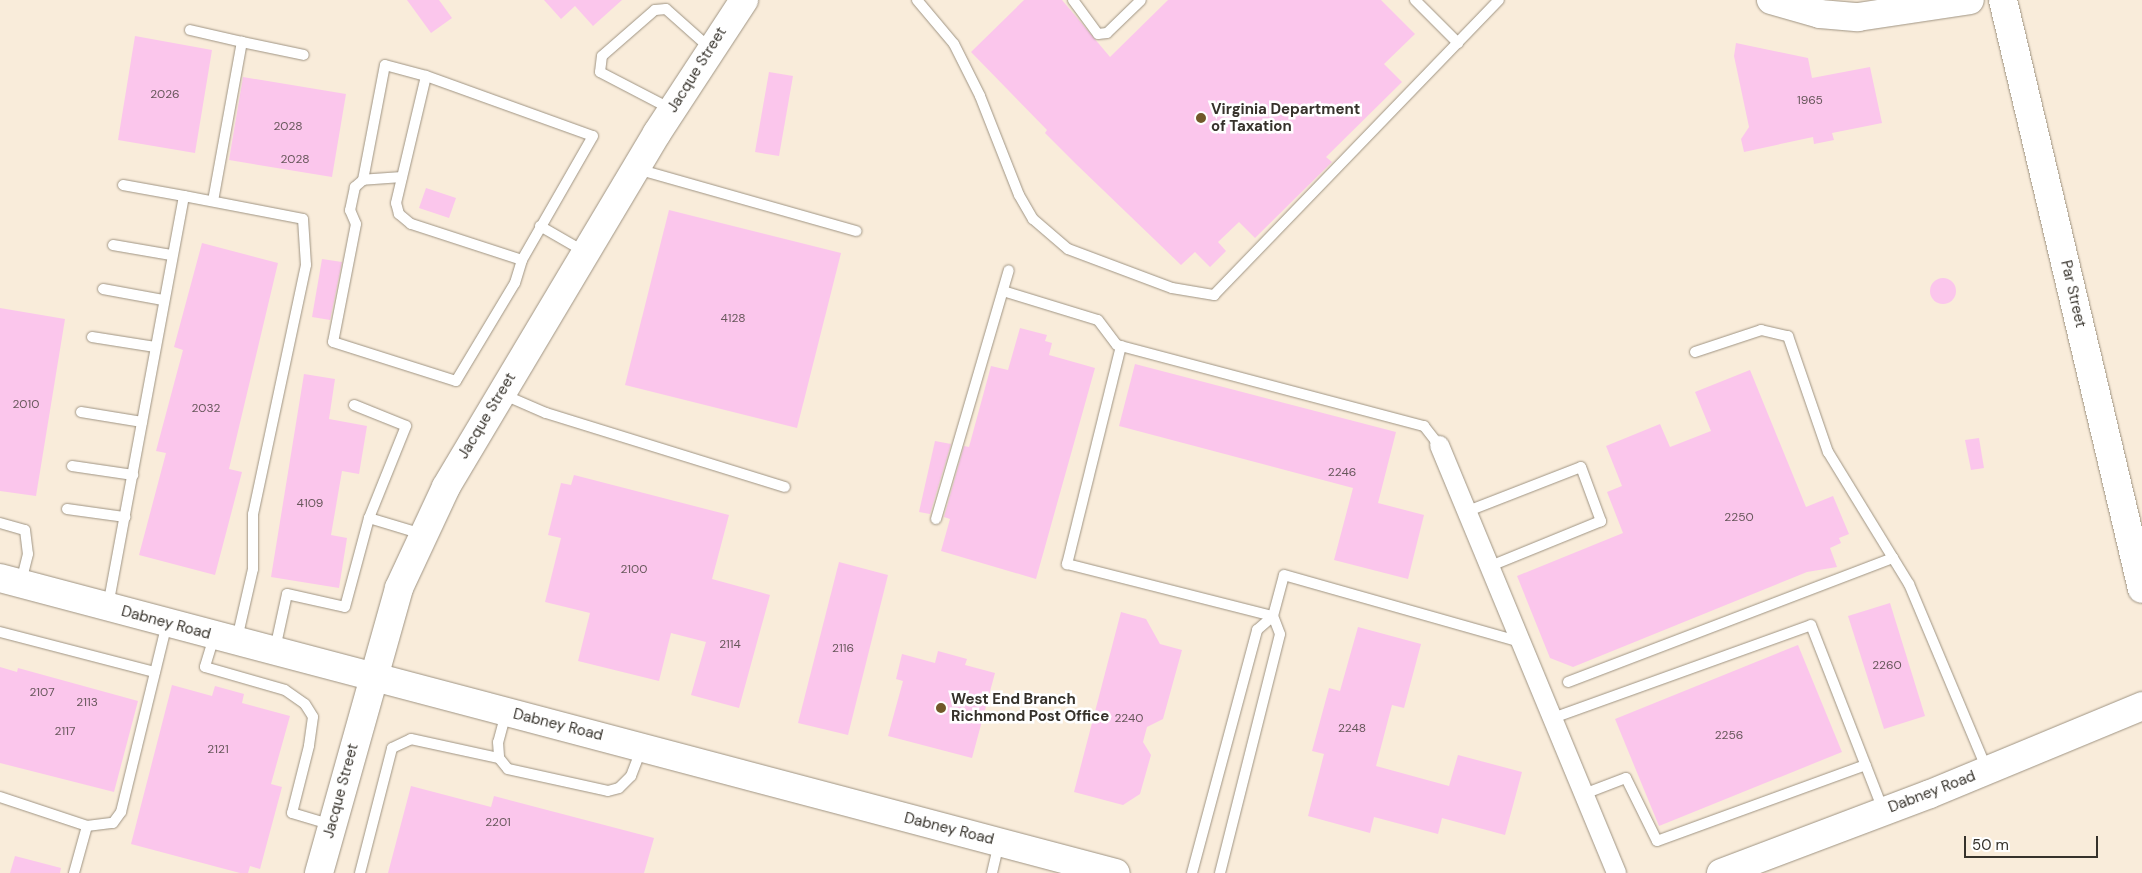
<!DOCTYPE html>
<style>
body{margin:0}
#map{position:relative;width:2142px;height:873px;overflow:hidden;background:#f9ecda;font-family:"DM Sans",sans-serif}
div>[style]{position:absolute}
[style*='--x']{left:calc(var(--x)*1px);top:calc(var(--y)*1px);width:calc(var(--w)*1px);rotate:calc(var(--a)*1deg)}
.building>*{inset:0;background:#fbc6ec}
.round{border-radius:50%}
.roads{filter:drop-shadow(0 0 1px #9f9483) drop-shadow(0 0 1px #9f9483)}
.lane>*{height:10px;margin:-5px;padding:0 5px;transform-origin:5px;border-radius:5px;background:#fff}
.street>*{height:19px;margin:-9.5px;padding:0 9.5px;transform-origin:9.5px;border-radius:9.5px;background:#fff}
.secondary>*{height:28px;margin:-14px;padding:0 14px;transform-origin:14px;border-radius:14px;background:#fff}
.dots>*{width:14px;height:14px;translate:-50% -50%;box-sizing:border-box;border:2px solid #fff;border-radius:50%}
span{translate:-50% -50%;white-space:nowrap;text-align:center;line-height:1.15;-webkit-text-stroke:5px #fff;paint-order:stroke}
.number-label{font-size:12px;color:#67575b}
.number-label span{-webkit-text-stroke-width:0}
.street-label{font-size:15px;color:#36322b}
.poi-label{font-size:15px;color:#36322b;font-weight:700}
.left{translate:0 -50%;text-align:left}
.scale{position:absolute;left:1964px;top:836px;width:134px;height:22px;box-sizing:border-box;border:2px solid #36322b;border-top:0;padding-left:6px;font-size:15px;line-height:18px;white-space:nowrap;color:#36322b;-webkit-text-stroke:4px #fff;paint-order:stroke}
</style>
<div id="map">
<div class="building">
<div style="clip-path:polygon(407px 0,439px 0,452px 18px,431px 33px)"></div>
<div style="clip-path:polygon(544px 0,622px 0,593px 26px,575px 6px,561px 19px)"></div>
<div style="clip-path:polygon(1024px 0,1062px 0,1110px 57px,1168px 0,1381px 0,1415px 34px,1384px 64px,1402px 82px,1326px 157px,1332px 162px,1255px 238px,1239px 222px,1218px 242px,1226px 251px,1210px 267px,1195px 252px,1181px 265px,1076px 164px,1045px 133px,1047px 130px,971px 52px)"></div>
<div style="clip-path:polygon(135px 36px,212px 50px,195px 153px,118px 140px)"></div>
<div style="clip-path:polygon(1736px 43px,1808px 58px,1812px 78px,1870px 67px,1882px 123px,1832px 133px,1834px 140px,1814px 144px,1813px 137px,1744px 152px,1741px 139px,1749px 127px,1734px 56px)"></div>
<div style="clip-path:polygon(769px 72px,793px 76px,779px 156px,755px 152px)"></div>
<div style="clip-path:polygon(243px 77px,346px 94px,332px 177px,229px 160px)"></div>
<div style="clip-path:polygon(426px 188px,456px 198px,449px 218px,419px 208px)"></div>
<div style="clip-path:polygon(669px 210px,841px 253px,797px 428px,625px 385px)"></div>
<div style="clip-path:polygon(202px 243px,278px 263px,229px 469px,242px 472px,215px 575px,139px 555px,166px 453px,156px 451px,183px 350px,174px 347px)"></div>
<div style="clip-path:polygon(322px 259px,342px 262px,330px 320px,312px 317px)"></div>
<div class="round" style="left:1930px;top:278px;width:26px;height:26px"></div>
<div style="clip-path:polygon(0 308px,65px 319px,36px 496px,0 491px)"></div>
<div style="clip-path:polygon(1020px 328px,1047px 335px,1045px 341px,1052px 343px,1049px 355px,1095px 368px,1036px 579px,941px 551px,950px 519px,944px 517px,964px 446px,969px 447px,991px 366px,1008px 370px)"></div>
<div style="clip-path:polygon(1135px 364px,1396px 432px,1378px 503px,1424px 515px,1408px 579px,1334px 560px,1353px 488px,1119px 426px)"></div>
<div style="clip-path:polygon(1750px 370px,1806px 507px,1833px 496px,1849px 534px,1839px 538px,1841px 543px,1830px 548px,1837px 567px,1807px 572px,1573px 667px,1550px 658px,1517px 576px,1623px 533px,1607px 492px,1622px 486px,1606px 446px,1660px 424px,1670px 447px,1711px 431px,1695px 392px)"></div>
<div style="clip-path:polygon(304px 374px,335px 379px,329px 419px,367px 426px,359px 474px,342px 471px,331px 535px,347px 538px,339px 588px,271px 577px)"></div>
<div style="clip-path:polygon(1979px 438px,1984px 468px,1971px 470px,1965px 440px)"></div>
<div style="clip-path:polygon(935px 441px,951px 444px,930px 514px,919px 512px)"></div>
<div style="clip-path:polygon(574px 475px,729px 515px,712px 579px,770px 595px,739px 708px,691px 695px,706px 642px,671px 633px,659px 681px,578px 661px,590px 613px,545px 602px,561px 538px,548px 535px,561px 483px,571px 485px)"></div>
<div style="clip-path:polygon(839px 562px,888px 575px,848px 735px,798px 723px)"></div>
<div style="clip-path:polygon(1890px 603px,1925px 716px,1884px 729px,1848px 616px)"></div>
<div style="clip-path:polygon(1121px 612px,1146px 619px,1160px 644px,1182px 650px,1163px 719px,1147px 727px,1143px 742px,1151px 755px,1140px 794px,1123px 805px,1074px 792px)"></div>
<div style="clip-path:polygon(1358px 627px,1421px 644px,1404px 708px,1392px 705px,1376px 766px,1449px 786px,1458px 755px,1522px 772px,1505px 835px,1442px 818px,1438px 834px,1374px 817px,1370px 833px,1308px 816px,1324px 754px,1312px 751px,1329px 688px,1340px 691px)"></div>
<div style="clip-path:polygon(1798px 645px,1842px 752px,1659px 826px,1615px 719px)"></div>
<div style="clip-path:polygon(938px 651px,967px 659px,965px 665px,995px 673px,972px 758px,888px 736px,903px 681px,896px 679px,902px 654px,935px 663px)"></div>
<div style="clip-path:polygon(0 667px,17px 672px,18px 668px,138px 701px,114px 792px,0 763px)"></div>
<div style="clip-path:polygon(172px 685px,212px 696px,215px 686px,244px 694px,242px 703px,290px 716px,271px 784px,282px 787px,260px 869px,250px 866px,248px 873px,240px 873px,131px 844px)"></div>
<div style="clip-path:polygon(411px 786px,491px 807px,494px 796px,654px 838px,644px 873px,388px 873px)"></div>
<div style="clip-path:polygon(15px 856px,61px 868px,60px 873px,10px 873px)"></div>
</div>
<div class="roads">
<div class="lane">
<div style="--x:917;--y:0;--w:57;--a:49.9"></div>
<div style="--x:954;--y:44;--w:58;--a:63.4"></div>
<div style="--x:980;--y:96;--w:106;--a:68.5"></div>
<div style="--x:1019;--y:195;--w:28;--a:60"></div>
<div style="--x:1033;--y:219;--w:46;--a:40.6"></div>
<div style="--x:1068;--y:249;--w:111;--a:20.6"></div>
<div style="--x:1172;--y:288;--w:43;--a:9.5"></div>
<div style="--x:1214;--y:295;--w:410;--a:-46"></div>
<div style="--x:1073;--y:0;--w:42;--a:53.7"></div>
<div style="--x:1098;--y:34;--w:9;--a:-6"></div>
<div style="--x:1107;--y:33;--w:47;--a:-44.1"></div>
<div style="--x:1415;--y:0;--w:61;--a:45"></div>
<div style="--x:190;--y:30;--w:53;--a:13"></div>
<div style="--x:426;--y:76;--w:177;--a:19.8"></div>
<div style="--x:593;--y:136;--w:143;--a:119.8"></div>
<div style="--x:522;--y:260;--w:117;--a:-162"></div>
<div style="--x:411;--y:224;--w:16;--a:-140"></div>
<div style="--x:399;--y:214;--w:11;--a:-105"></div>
<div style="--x:396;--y:203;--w:130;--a:-76.7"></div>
<div style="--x:671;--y:109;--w:80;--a:-152.5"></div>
<div style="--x:600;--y:72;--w:16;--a:-83"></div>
<div style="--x:602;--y:56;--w:70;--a:-41"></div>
<div style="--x:655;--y:10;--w:11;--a:-5"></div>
<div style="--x:666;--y:9;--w:59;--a:41.6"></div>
<div style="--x:637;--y:169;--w:228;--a:15.8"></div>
<div style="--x:402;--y:177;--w:39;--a:176"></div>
<div style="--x:363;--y:180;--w:11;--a:139"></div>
<div style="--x:355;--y:187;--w:24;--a:102"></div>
<div style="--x:350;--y:210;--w:15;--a:67"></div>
<div style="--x:356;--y:224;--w:120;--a:101"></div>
<div style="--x:333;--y:342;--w:129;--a:17.6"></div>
<div style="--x:456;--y:381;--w:114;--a:-59"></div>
<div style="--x:515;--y:283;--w:24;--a:-73"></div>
<div style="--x:363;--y:180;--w:117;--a:-79.2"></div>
<div style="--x:385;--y:65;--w:42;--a:15"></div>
<div style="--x:123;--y:185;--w:62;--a:10.2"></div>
<div style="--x:213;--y:201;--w:162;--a:-79.7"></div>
<div style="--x:242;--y:42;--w:63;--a:11.8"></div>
<div style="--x:540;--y:226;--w:52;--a:30"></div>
<div style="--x:113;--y:245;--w:59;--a:9.8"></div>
<div style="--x:103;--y:289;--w:61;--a:10.4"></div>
<div style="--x:1003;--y:291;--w:99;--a:17"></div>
<div style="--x:1098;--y:320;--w:31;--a:53"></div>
<div style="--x:1117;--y:345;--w:318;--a:14.8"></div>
<div style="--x:1424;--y:426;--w:24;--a:52"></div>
<div style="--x:92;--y:337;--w:64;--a:9"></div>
<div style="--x:1121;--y:346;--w:225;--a:103.9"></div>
<div style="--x:1067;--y:564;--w:212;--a:14.2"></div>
<div style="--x:1695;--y:352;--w:70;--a:-18.4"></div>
<div style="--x:1761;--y:330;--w:28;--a:13"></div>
<div style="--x:1788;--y:336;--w:123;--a:71"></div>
<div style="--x:1828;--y:452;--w:155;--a:58.5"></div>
<div style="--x:1909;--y:584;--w:202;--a:67.2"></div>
<div style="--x:502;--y:394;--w:48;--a:23.4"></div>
<div style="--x:546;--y:413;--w:250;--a:17.2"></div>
<div style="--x:354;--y:405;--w:56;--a:22"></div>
<div style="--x:406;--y:426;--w:99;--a:111.9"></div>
<div style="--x:81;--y:412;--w:62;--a:9.3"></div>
<div style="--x:72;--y:466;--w:62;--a:8.4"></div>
<div style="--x:67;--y:509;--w:59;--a:7.9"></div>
<div style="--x:1468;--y:511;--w:121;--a:-21.3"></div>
<div style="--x:1581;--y:467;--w:58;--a:69.7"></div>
<div style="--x:1601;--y:521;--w:119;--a:157.8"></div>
<div style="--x:936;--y:519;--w:259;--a:-73.7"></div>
<div style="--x:0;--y:523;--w:26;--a:16"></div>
<div style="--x:25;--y:530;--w:24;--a:83"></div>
<div style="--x:28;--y:554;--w:29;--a:104"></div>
<div style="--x:108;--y:606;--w:417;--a:-79.5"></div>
<div style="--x:184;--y:196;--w:121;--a:10.9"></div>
<div style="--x:303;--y:219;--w:46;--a:86.3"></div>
<div style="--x:306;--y:265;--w:255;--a:102"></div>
<div style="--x:253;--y:514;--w:55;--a:90"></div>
<div style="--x:253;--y:569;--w:72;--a:102.9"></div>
<div style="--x:0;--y:632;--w:160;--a:14.5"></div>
<div style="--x:214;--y:637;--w:31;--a:107"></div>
<div style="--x:205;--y:667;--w:83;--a:16"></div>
<div style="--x:285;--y:690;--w:24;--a:35"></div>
<div style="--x:305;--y:704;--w:15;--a:58"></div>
<div style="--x:313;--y:717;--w:29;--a:98"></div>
<div style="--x:309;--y:746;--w:69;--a:104.2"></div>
<div style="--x:292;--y:813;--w:42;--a:16.7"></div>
<div style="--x:275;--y:649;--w:56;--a:-77.7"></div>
<div style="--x:287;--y:594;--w:59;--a:12.6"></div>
<div style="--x:345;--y:607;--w:92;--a:-74.9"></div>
<div style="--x:369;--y:518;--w:55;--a:16.8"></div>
<div style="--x:1568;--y:682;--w:348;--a:-20.9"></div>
<div style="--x:506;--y:713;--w:30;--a:105"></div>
<div style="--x:498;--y:742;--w:16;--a:86"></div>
<div style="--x:499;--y:758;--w:14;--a:51"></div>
<div style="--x:508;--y:769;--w:102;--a:12.4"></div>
<div style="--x:608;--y:791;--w:11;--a:-15"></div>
<div style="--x:619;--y:788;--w:17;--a:-45"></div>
<div style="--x:631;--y:776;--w:28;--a:-69"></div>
<div style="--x:1553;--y:718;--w:274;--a:-19.8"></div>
<div style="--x:1811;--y:625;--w:199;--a:68.7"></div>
<div style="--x:1584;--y:794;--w:45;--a:-20.9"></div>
<div style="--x:1626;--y:778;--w:70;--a:63.8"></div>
<div style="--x:1657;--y:841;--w:222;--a:-20"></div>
<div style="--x:0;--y:797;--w:92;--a:18.4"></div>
<div style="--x:87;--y:826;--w:49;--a:105.5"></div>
<div style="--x:87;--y:826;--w:26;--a:-7"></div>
<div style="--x:113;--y:823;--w:14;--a:-54"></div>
<div style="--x:121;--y:812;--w:194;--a:-76.3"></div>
<div style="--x:360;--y:873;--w:129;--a:-75.6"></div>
<div style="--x:392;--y:748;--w:21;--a:-25"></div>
<div style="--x:411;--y:739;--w:90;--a:12.2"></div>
<div style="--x:992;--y:873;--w:31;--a:-77"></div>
<div style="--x:1192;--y:873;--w:252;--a:-75"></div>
<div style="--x:1257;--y:630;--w:21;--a:-41"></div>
<div style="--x:1273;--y:616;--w:42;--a:-75"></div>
<div style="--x:1284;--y:575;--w:246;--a:15.8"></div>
<div style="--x:1220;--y:873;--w:246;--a:-75.9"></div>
<div style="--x:1280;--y:634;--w:19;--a:-111"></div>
</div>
<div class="street">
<div style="--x:1439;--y:445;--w:463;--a:67.5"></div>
</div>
<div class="secondary">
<div style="--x:1771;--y:0;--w:51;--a:15.9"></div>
<div style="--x:1820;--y:14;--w:38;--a:5"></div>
<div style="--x:1858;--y:17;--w:113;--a:-8.6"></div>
<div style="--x:2003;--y:0;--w:605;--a:76.72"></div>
<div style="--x:0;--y:578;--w:1154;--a:14.81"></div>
<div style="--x:319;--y:873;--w:296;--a:-74.3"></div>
<div style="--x:399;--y:588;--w:111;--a:-65"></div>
<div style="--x:446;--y:487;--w:412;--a:-59.2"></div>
<div style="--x:657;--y:133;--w:159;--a:-56.8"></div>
<div style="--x:1721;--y:873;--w:223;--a:-20.7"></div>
<div style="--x:1930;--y:794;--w:230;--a:-22.5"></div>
</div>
</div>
<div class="dots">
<div style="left:1201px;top:118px;background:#715829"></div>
<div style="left:941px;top:708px;background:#715829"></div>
</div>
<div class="number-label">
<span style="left:165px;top:95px">2026</span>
<span style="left:1810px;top:101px">1965</span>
<span style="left:288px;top:127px">2028</span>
<span style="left:295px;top:160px">2028</span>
<span style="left:733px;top:319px">4128</span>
<span style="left:26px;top:405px">2010</span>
<span style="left:206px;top:409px">2032</span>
<span style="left:1342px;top:473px">2246</span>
<span style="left:310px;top:504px">4109</span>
<span style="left:1739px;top:518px">2250</span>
<span style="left:634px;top:570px">2100</span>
<span style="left:730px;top:645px">2114</span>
<span style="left:843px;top:649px">2116</span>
<span style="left:1887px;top:666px">2260</span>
<span style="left:42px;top:693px">2107</span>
<span style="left:87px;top:703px">2113</span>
<span style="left:1129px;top:719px">2240</span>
<span style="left:1352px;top:729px">2248</span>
<span style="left:65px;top:732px">2117</span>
<span style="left:1729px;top:736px">2256</span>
<span style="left:218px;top:750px">2121</span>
<span style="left:498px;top:823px">2201</span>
</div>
<div class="street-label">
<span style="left:697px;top:70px;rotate:-58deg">Jacque Street</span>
<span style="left:2073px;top:294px;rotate:77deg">Par Street</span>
<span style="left:487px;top:416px;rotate:-59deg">Jacque Street</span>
<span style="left:166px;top:623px;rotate:15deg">Dabney Road</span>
<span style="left:558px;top:725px;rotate:14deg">Dabney Road</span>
<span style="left:341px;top:791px;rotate:-75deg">Jacque Street</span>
<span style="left:1932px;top:792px;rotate:-21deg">Dabney Road</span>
<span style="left:949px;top:829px;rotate:14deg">Dabney Road</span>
</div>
<div class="poi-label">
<span class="left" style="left:1211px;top:118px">Virginia Department<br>of Taxation</span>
<span class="left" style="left:951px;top:708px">West End Branch<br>Richmond Post Office</span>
</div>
<div class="scale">50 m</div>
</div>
